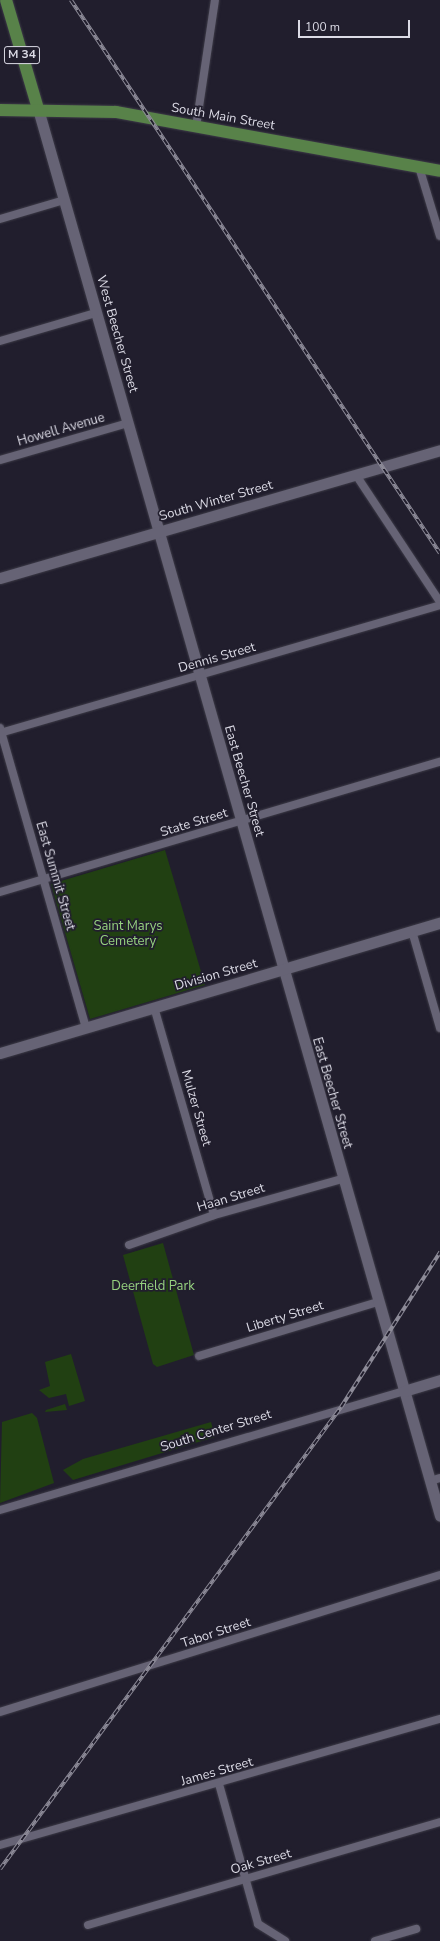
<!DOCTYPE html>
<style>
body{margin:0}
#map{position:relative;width:440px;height:1941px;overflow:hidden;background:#211e2d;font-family:"Nunito Sans",sans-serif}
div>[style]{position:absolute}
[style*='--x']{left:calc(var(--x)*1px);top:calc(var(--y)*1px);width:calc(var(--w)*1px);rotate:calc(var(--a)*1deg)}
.green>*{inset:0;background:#214012}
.roads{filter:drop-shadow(0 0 1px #3d3b47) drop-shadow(0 0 1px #3d3b47)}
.street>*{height:8px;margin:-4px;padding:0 4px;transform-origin:4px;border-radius:4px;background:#666375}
.secondary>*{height:11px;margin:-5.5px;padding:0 5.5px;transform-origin:5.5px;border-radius:5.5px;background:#666375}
.primary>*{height:12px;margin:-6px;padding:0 6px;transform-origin:6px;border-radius:6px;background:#588249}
.rail>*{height:3.5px;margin-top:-1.75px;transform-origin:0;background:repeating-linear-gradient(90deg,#211e2d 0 6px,#8d8b98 0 12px);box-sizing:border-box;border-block:1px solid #8d8b98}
span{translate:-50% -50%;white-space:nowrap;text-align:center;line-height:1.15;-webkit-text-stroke:3.5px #211e2d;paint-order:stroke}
.shield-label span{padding:1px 3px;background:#211e2d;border:1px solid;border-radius:3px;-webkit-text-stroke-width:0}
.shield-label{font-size:12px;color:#dcdbe6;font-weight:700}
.street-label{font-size:13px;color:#dcdbe6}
.park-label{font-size:13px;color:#96d27f}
.scale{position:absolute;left:298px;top:20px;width:112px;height:18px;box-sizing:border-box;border:2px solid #dcdbe6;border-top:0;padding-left:5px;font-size:12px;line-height:14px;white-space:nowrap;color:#dcdbe6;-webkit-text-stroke:3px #211e2d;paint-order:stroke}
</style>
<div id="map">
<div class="green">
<div style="clip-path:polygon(165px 850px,205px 985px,90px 1019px,51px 884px)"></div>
<div style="clip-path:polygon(163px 1243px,194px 1355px,157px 1367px,153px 1364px,123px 1255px)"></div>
<div style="clip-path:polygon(71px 1354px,85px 1401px,69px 1406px,66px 1394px,49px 1398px,39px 1390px,50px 1386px,45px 1362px)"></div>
<div style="clip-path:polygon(65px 1404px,67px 1410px,45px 1412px,46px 1410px)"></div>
<div style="clip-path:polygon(32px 1413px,37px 1418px,54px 1483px,0 1503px,2px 1422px)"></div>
<div style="clip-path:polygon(211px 1422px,215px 1437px,73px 1480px,63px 1470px,83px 1459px)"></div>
</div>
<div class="roads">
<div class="street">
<div style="--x:196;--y:127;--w:128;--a:-81.5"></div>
<div style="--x:419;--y:167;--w:72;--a:73.1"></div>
<div style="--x:0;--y:219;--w:67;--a:-16.5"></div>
<div style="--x:0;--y:341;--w:100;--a:-16.3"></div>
<div style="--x:0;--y:460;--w:133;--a:-16.1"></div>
<div style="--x:356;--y:475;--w:152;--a:56.5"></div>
<div style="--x:0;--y:728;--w:311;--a:74"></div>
<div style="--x:0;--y:733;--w:458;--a:-16.2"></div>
<div style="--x:0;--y:892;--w:459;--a:-16.5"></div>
<div style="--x:412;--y:931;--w:101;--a:73.9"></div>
<div style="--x:154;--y:1007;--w:216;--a:73.9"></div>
<div style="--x:129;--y:1245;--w:90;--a:-19.4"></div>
<div style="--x:214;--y:1215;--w:133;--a:-15.7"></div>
<div style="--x:199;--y:1356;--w:187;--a:-16.8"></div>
<div style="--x:430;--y:1481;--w:10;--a:-17"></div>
<div style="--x:0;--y:1510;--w:421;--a:-16.4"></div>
<div style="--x:0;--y:1712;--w:461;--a:-17.3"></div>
<div style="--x:219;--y:1784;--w:145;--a:74.4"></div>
<div style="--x:258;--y:1924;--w:32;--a:32"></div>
<div style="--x:0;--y:1845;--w:458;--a:-16"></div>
<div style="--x:88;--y:1925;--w:367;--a:-16.3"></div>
<div style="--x:375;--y:1941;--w:43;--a:-16.3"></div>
</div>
<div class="secondary">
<div style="--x:38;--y:109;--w:1463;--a:74.05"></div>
<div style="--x:0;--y:578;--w:458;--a:-16.2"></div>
<div style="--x:0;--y:1053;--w:459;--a:-16.5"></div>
<div style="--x:404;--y:1391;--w:38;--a:-17"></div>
</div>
<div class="primary">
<div style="--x:6;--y:0;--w:114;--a:73.6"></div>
<div style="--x:0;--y:110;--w:116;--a:1"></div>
<div style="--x:116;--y:112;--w:329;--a:10.3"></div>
</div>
</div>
<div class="rail">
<div style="--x:71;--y:0;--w:665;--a:56.29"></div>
<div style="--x:0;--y:1869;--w:574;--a:-53.57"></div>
<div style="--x:341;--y:1407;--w:184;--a:-57.4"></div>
</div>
<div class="shield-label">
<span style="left:22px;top:55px">M 34</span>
</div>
<div class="street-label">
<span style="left:223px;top:117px;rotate:10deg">South Main Street</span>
<span style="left:117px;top:334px;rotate:74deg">West Beecher Street</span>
<span style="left:61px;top:430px;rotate:-16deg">Howell Avenue</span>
<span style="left:216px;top:501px;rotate:-16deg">South Winter Street</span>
<span style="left:217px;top:658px;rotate:-16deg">Dennis Street</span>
<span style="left:244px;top:781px;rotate:74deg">East Beecher Street</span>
<span style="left:194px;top:823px;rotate:-17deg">State Street</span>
<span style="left:55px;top:876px;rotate:74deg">East Summit Street</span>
<span style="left:216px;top:975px;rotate:-16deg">Division Street</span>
<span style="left:332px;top:1093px;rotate:74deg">East Beecher Street</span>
<span style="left:196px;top:1108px;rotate:74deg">Mulzer Street</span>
<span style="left:231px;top:1198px;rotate:-17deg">Haan Street</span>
<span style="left:285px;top:1317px;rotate:-17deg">Liberty Street</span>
<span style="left:216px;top:1431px;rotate:-17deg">South Center Street</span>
<span style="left:216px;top:1633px;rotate:-18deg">Tabor Street</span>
<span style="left:217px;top:1772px;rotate:-16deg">James Street</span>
<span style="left:261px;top:1862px;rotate:-16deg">Oak Street</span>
</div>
<div class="park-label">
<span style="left:128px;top:934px">Saint Marys<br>Cemetery</span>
<span style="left:153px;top:1286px">Deerfield Park</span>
</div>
<div class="scale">100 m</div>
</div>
